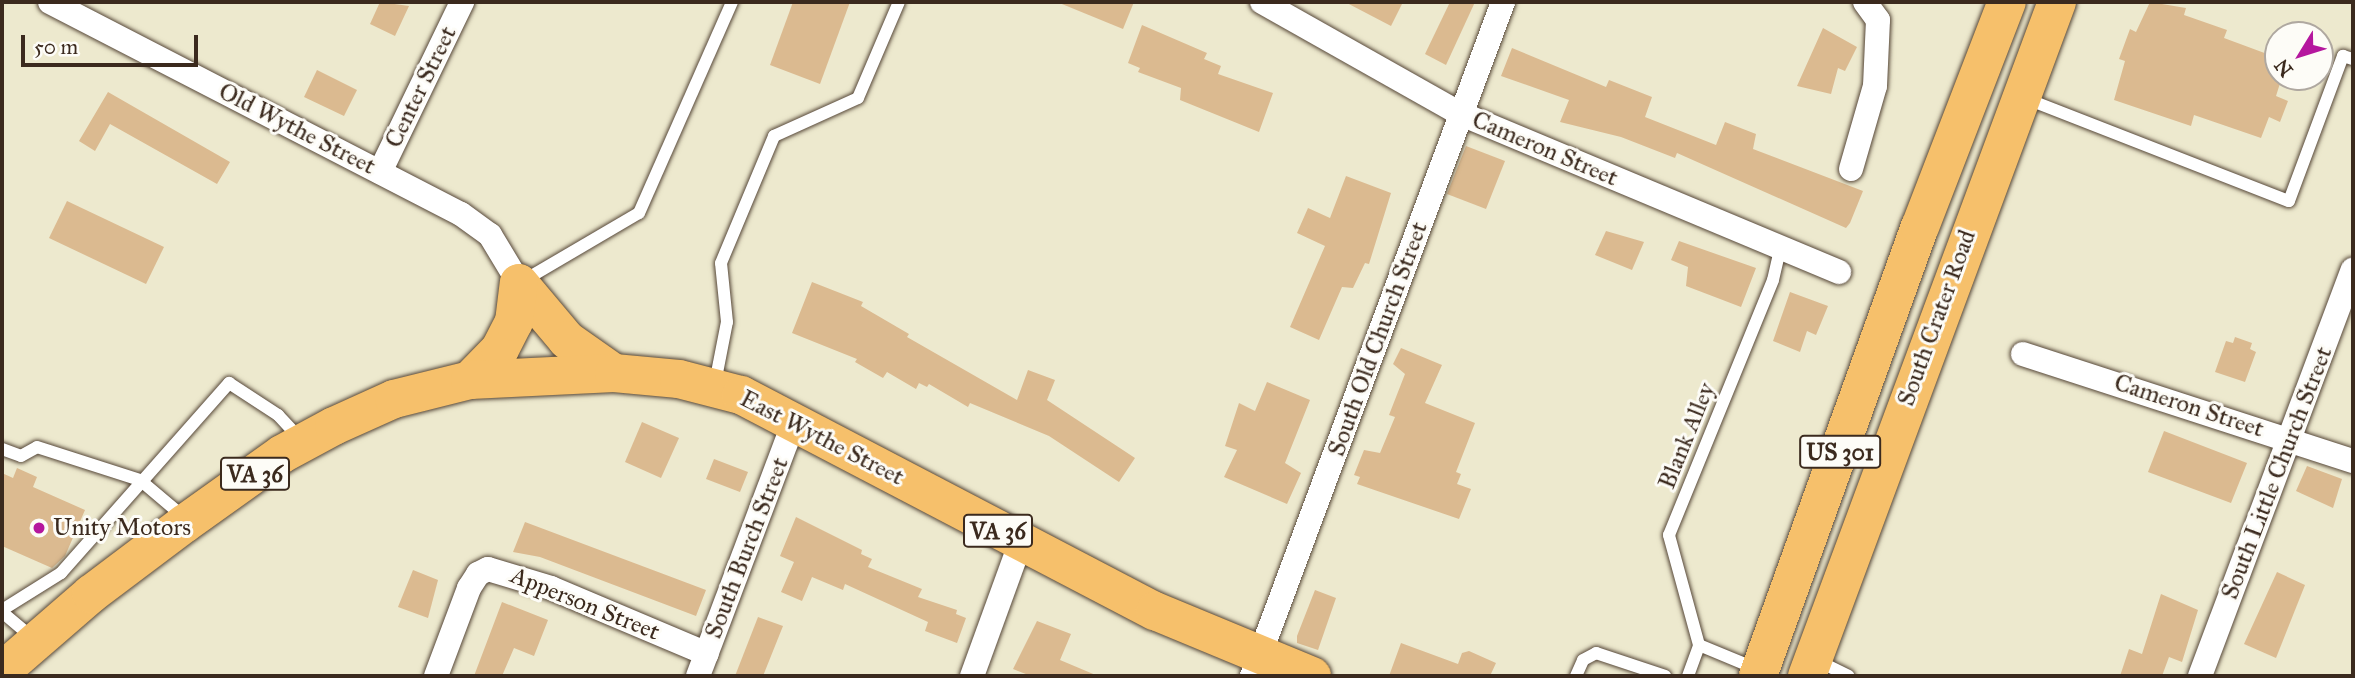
<!DOCTYPE html>
<style>
body{margin:0}
#map{position:relative;width:2355px;height:678px;overflow:hidden;background:#ede9ce;font-family:"IM FELL Great Primer",serif}
div>[style]{position:absolute}
[style*='--x']{left:calc(var(--x)*1px);top:calc(var(--y)*1px);width:calc(var(--w)*1px);rotate:calc(var(--a)*1deg)}
.building>*{inset:0;background:#dbba90}
.roads{filter:drop-shadow(0 0 2px #564738) drop-shadow(0 0 2px #564738)}
.service>*{height:12px;margin:-6px;padding:0 6px;transform-origin:6px;border-radius:6px;background:#fff}
.minor>*{height:24px;margin:-12px;padding:0 12px;transform-origin:12px;border-radius:12px;background:#fff}
.primary>*{height:38px;margin:-19px;padding:0 19px;transform-origin:19px;border-radius:19px;background:#f6c06b}
.trunk>*{height:38px;margin:-19px;padding:0 19px;transform-origin:19px;border-radius:19px;background:#f6c06b}
.dots>*{width:19px;height:19px;translate:-50% -50%;box-sizing:border-box;border:4px solid #fdfcf7;border-radius:50%}
span{translate:-50% -50%;white-space:nowrap;text-align:center;line-height:1.15;-webkit-text-stroke:6px #fdfcf7;paint-order:stroke}
.shield-label span{padding:2px 5px;background:#fdfcf7;border:2px solid;border-radius:5px;-webkit-text-stroke-width:0}
.shield-label{font-size:23px;color:#3b2a1e;font-weight:700}
.street-label{font-size:24px;color:#3b2a1e}
.poi-label{font-size:24px;color:#3b2a1e}
.left{translate:0 -50%;text-align:left}
.frame{position:absolute;inset:0;border:4px solid #3b2a1e;pointer-events:none}
.north{position:absolute;left:2264px;top:21px;width:70px;height:70px;box-sizing:border-box;background:#fdfcf7;border:2px solid #afa8a0;border-radius:50%;rotate:232deg;font-size:19px;font-weight:700;line-height:28px;text-align:center;color:#3b2a1e}
.north::after{content:'';display:block;margin:auto;width:24px;height:32px;background:#b5179e;clip-path:polygon(50% 0,100% 100%,50% 72%,0 100%)}
.scale{position:absolute;left:21px;top:35px;width:177px;height:32px;box-sizing:border-box;border:4px solid #3b2a1e;border-top:0;padding-left:9px;font-size:21px;line-height:24px;white-space:nowrap;color:#3b2a1e;-webkit-text-stroke:5px #fdfcf7;paint-order:stroke}
</style>
<div id="map">
<div class="building">
<div style="clip-path:polygon(380px 2px,409px 6px,395px 36px,370px 24px)"></div>
<div style="clip-path:polygon(793px 2px,850px 2px,820px 84px,770px 65px)"></div>
<div style="clip-path:polygon(1057px 2px,1134px 2px,1123px 29px)"></div>
<div style="clip-path:polygon(1345px 2px,1403px 2px,1391px 26px)"></div>
<div style="clip-path:polygon(1450px 2px,1475px 2px,1446px 65px,1425px 54px)"></div>
<div style="clip-path:polygon(2150px 2px,2186px 8px,2184px 15px,2227px 30px,2224px 38px,2278px 58px,2278px 77px,2282px 77px,2276px 96px,2288px 101px,2280px 122px,2269px 117px,2261px 138px,2194px 115px,2191px 126px,2114px 100px,2125px 61px,2119px 59px,2130px 29px,2136px 32px)"></div>
<div style="clip-path:polygon(1142px 25px,1207px 53px,1204px 59px,1221px 66px,1218px 74px,1273px 93px,1259px 132px,1180px 100px,1181px 88px,1138px 72px,1140px 68px,1128px 63px)"></div>
<div style="clip-path:polygon(1823px 28px,1857px 47px,1845px 71px,1838px 68px,1831px 94px,1797px 86px)"></div>
<div style="clip-path:polygon(1512px 48px,1606px 87px,1609px 80px,1652px 97px,1645px 117px,1716px 145px,1725px 122px,1756px 134px,1753px 149px,1863px 191px,1850px 223px,1846px 228px,1677px 153px,1675px 158px,1621px 137px,1560px 122px,1569px 100px,1501px 76px)"></div>
<div style="clip-path:polygon(317px 70px,357px 90px,344px 116px,304px 97px)"></div>
<div style="clip-path:polygon(108px 92px,230px 162px,217px 184px,110px 124px,95px 151px,79px 141px)"></div>
<div style="clip-path:polygon(1466px 146px,1505px 161px,1486px 209px,1447px 194px)"></div>
<div style="clip-path:polygon(1346px 176px,1391px 193px,1369px 264px,1365px 263px,1353px 288px,1342px 287px,1319px 340px,1290px 327px,1325px 246px,1297px 233px,1308px 208px,1330px 218px)"></div>
<div style="clip-path:polygon(67px 201px,164px 247px,146px 284px,49px 238px)"></div>
<div style="clip-path:polygon(1606px 231px,1644px 242px,1632px 270px,1595px 255px)"></div>
<div style="clip-path:polygon(1679px 241px,1756px 268px,1741px 307px,1686px 286px,1688px 267px,1671px 260px)"></div>
<div style="clip-path:polygon(812px 282px,863px 302px,861px 306px,909px 334px,907px 337px,1017px 400px,1028px 370px,1055px 380px,1047px 400px,1135px 458px,1119px 482px,1049px 436px,970px 403px,968px 407px,929px 384px,927px 387px,919px 383px,916px 389px,887px 372px,883px 378px,855px 362px,857px 359px,792px 333px)"></div>
<div style="clip-path:polygon(1790px 292px,1828px 306px,1816px 335px,1807px 331px,1800px 352px,1773px 341px)"></div>
<div style="clip-path:polygon(2235px 337px,2252px 343px,2250px 349px,2256px 352px,2245px 382px,2215px 372px,2226px 341px,2233px 343px)"></div>
<div style="clip-path:polygon(1401px 348px,1442px 365px,1425px 403px,1475px 423px,1456px 472px,1461px 474px,1457px 484px,1471px 489px,1459px 519px,1357px 484px,1360px 477px,1354px 475px,1364px 450px,1380px 453px,1395px 417px,1389px 415px,1405px 374px,1393px 364px)"></div>
<div style="clip-path:polygon(1267px 382px,1310px 400px,1285px 463px,1301px 473px,1287px 504px,1224px 477px,1237px 450px,1225px 446px,1239px 403px,1255px 411px)"></div>
<div style="clip-path:polygon(642px 422px,679px 438px,661px 478px,625px 462px)"></div>
<div style="clip-path:polygon(2164px 431px,2247px 463px,2231px 503px,2148px 472px)"></div>
<div style="clip-path:polygon(714px 459px,748px 472px,740px 492px,706px 479px)"></div>
<div style="clip-path:polygon(2307px 466px,2342px 479px,2333px 508px,2296px 491px)"></div>
<div style="clip-path:polygon(17px 468px,37px 477px,33px 487px,85px 510px,65px 556px,52px 568px,2px 546px,2px 473px,13px 478px)"></div>
<div style="clip-path:polygon(796px 517px,862px 550px,861px 554px,872px 559px,868px 567px,922px 589px,918px 597px,957px 610px,956px 614px,966px 618px,957px 643px,925px 631px,928px 622px,845px 584px,843px 590px,812px 577px,802px 601px,781px 592px,794px 562px,780px 556px)"></div>
<div style="clip-path:polygon(525px 522px,706px 590px,696px 616px,540px 557px,513px 552px)"></div>
<div style="clip-path:polygon(413px 570px,438px 580px,428px 618px,398px 607px)"></div>
<div style="clip-path:polygon(2277px 572px,2305px 585px,2276px 658px,2244px 644px)"></div>
<div style="clip-path:polygon(1315px 590px,1336px 598px,1318px 650px,1297px 643px,1297px 636px)"></div>
<div style="clip-path:polygon(2161px 594px,2198px 610px,2182px 662px,2169px 657px,2162px 676px,2120px 676px,2129px 649px,2142px 654px)"></div>
<div style="clip-path:polygon(502px 602px,548px 620px,534px 656px,514px 648px,502px 676px,474px 676px)"></div>
<div style="clip-path:polygon(758px 617px,783px 626px,763px 676px,735px 676px)"></div>
<div style="clip-path:polygon(1037px 621px,1071px 634px,1060px 660px,1098px 676px,1031px 676px,1013px 669px)"></div>
<div style="clip-path:polygon(1401px 643px,1458px 664px,1462px 653px,1469px 651px,1496px 663px,1490px 676px,1389px 676px)"></div>
</div>
<div class="roads">
<div class="service">
<div style="--x:2027;--y:99;--w:281;--a:21.3"></div>
<div style="--x:2289;--y:201;--w:155;--a:-69.6"></div>
<div style="--x:2343;--y:56;--w:10;--a:17"></div>
<div style="--x:523;--y:281;--w:134;--a:-30.4"></div>
<div style="--x:639;--y:213;--w:231;--a:-66.2"></div>
<div style="--x:715;--y:383;--w:62;--a:-78.9"></div>
<div style="--x:727;--y:322;--w:59;--a:-95.8"></div>
<div style="--x:721;--y:263;--w:138;--a:-67.3"></div>
<div style="--x:774;--y:136;--w:92;--a:-24.3"></div>
<div style="--x:858;--y:98;--w:104;--a:-66.9"></div>
<div style="--x:2;--y:449;--w:20;--a:20"></div>
<div style="--x:21;--y:456;--w:18;--a:-29"></div>
<div style="--x:37;--y:447;--w:108;--a:17.8"></div>
<div style="--x:140;--y:480;--w:59;--a:40.2"></div>
<div style="--x:2;--y:610;--w:70;--a:-32.1"></div>
<div style="--x:61;--y:573;--w:254;--a:-48.5"></div>
<div style="--x:229;--y:383;--w:59;--a:33.1"></div>
<div style="--x:278;--y:415;--w:34;--a:47"></div>
<div style="--x:2;--y:612;--w:42;--a:40.2"></div>
<div style="--x:1699;--y:645;--w:114;--a:-105.3"></div>
<div style="--x:1669;--y:535;--w:275;--a:-67.8"></div>
<div style="--x:1773;--y:280;--w:35;--a:-77"></div>
<div style="--x:1818;--y:661;--w:34;--a:26"></div>
<div style="--x:1576;--y:676;--w:17;--a:-66"></div>
<div style="--x:1583;--y:660;--w:15;--a:-28"></div>
<div style="--x:1596;--y:653;--w:73;--a:18.4"></div>
<div style="--x:1688;--y:676;--w:33;--a:-70"></div>
<div style="--x:1699;--y:645;--w:63;--a:22.5"></div>
</div>
<div class="minor">
<div style="--x:50;--y:2;--w:462;--a:27.3"></div>
<div style="--x:461;--y:214;--w:36;--a:36"></div>
<div style="--x:490;--y:235;--w:56;--a:58.9"></div>
<div style="--x:1262;--y:2;--w:226;--a:29.4"></div>
<div style="--x:1459;--y:113;--w:412;--a:22.7"></div>
<div style="--x:1851;--y:169;--w:86;--a:-73.9"></div>
<div style="--x:1875;--y:86;--w:66;--a:-87.4"></div>
<div style="--x:1878;--y:20;--w:22;--a:-126"></div>
<div style="--x:380;--y:172;--w:189;--a:-64.2"></div>
<div style="--x:2023;--y:354;--w:347;--a:18"></div>
<div style="--x:436;--y:676;--w:94;--a:-69.4"></div>
<div style="--x:469;--y:588;--w:17;--a:-57"></div>
<div style="--x:478;--y:574;--w:11;--a:-27"></div>
<div style="--x:488;--y:569;--w:66;--a:16.8"></div>
<div style="--x:551;--y:588;--w:169;--a:22.9"></div>
<div style="--x:698;--y:676;--w:275;--a:-69.3"></div>
<div style="--x:972;--y:676;--w:140;--a:-70"></div>
<div style="--x:1252;--y:676;--w:719;--a:-69.57"></div>
<div style="--x:2200;--y:676;--w:434;--a:-69.4"></div>
</div>
<div class="primary">
<div style="--x:1758;--y:676;--w:477;--a:-70.2"></div>
<div style="--x:1920;--y:227;--w:241;--a:-68.9"></div>
<div style="--x:1807;--y:676;--w:719;--a:-69.65"></div>
</div>
<div class="trunk">
<div style="--x:519;--y:283;--w:75;--a:49.9"></div>
<div style="--x:567;--y:340;--w:57;--a:35.1"></div>
<div style="--x:470;--y:380;--w:43;--a:-45.9"></div>
<div style="--x:500;--y:349;--w:30;--a:-63"></div>
<div style="--x:514;--y:322;--w:39;--a:-83"></div>
<div style="--x:2;--y:671;--w:118;--a:-40.9"></div>
<div style="--x:91;--y:594;--w:116;--a:-37"></div>
<div style="--x:184;--y:524;--w:120;--a:-35.5"></div>
<div style="--x:282;--y:454;--w:59;--a:-28.3"></div>
<div style="--x:334;--y:426;--w:66;--a:-24.2"></div>
<div style="--x:394;--y:399;--w:78;--a:-14"></div>
<div style="--x:470;--y:380;--w:144;--a:-2.8"></div>
<div style="--x:614;--y:373;--w:65;--a:5.3"></div>
<div style="--x:679;--y:379;--w:64;--a:14.5"></div>
<div style="--x:741;--y:395;--w:467;--a:27.6"></div>
<div style="--x:1155;--y:611;--w:170;--a:22.5"></div>
</div>
</div>
<div class="dots">
<div style="left:39px;top:528px;background:#b5179e"></div>
</div>
<div class="shield-label">
<span style="left:1840px;top:452px">US 301</span>
<span style="left:255px;top:474px">VA 36</span>
<span style="left:998px;top:531px">VA 36</span>
</div>
<div class="street-label">
<span style="left:421px;top:87px;rotate:-64deg">Center Street</span>
<span style="left:297px;top:129px;rotate:27deg">Old Wythe Street</span>
<span style="left:1545px;top:149px;rotate:23deg">Cameron Street</span>
<span style="left:1937px;top:318px;rotate:-70deg">South Crater Road</span>
<span style="left:1378px;top:339px;rotate:-70deg">South Old Church Street</span>
<span style="left:2189px;top:406px;rotate:18deg">Cameron Street</span>
<span style="left:1687px;top:436px;rotate:-68deg">Blank Alley</span>
<span style="left:822px;top:438px;rotate:27deg">East Wythe Street</span>
<span style="left:2277px;top:473px;rotate:-69deg">South Little Church Street</span>
<span style="left:747px;top:548px;rotate:-69deg">South Burch Street</span>
<span style="left:585px;top:604px;rotate:22deg">Apperson Street</span>
</div>
<div class="poi-label">
<span class="left" style="left:53px;top:528px">Unity Motors</span>
</div>
<div class="frame"></div>
<div class="north">N</div>
<div class="scale">50 m</div>
</div>
